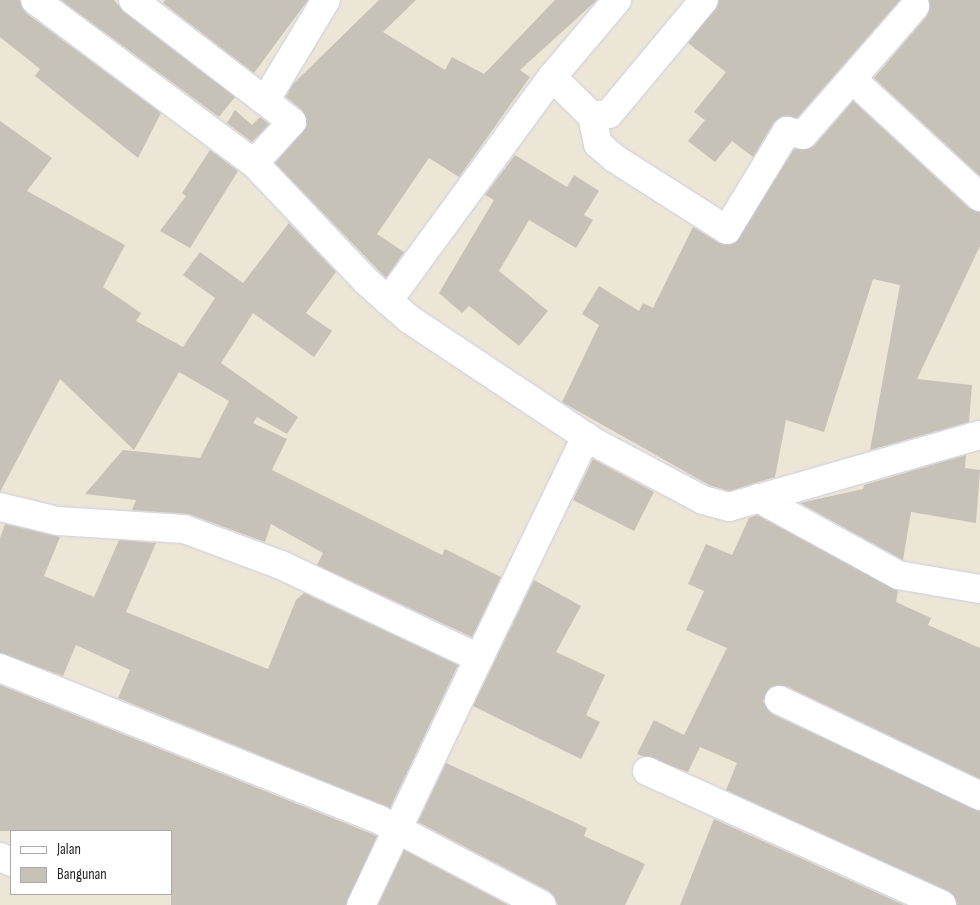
<!DOCTYPE html>
<style>
body{margin:0}
#map{position:relative;width:980px;height:905px;overflow:hidden;background:#ece6d6;font-family:"Sofia Sans Condensed",sans-serif}
div>[style]{position:absolute}
[style*='--x']{left:calc(var(--x)*1px);top:calc(var(--y)*1px);width:calc(var(--w)*1px);rotate:calc(var(--a)*1deg)}
.building>*{inset:0;background:#c6c2b7}
.roads{filter:drop-shadow(0 0 1px #cccce2) drop-shadow(0 0 1px #cccce2)}
.minor>*{height:28px;margin:-14px;padding:0 14px;transform-origin:14px;border-radius:14px;background:#fff}
span{translate:-50% -50%;white-space:nowrap;text-align:center;line-height:1.15;-webkit-text-stroke:4px #fff;paint-order:stroke}
.legend{position:absolute;left:10px;top:830px;width:162px;height:65px;box-sizing:border-box;background:#fff;border:1px solid #a9a9a9;margin:0;padding:6px 9px;list-style:none;font-size:15px;color:#272727}
.legend li{display:flex;align-items:center;gap:10px;height:25px}
.legend b{width:25px;border:1px solid #a9a9a9}
</style>
<div id="map">
<div class="building">
<div style="clip-path:polygon(0 0,20px 0,26px 13px,161px 113px,138px 158px,35px 76px,40px 69px,0 37px)"></div>
<div style="clip-path:polygon(61px 0,114px 0,124px 12px,235px 97px,219px 117px)"></div>
<div style="clip-path:polygon(165px 0,308px 0,254px 73px,163px 3px)"></div>
<div style="clip-path:polygon(379px 0,416px 0,383px 32px,445px 70px,452px 57px,484px 74px,555px 0,597px 0,520px 70px,530px 77px,459px 177px,429px 158px,377px 234px,404px 252px,386px 278px,275px 163px,307px 126px,302px 110px,286px 97px,293px 84px)"></div>
<div style="clip-path:polygon(719px 0,900px 0,797px 118px,782px 116px,774px 122px,753px 157px,732px 141px,715px 162px,688px 141px,705px 120px,694px 112px,726px 72px,688px 43px)"></div>
<div style="clip-path:polygon(929px 0,980px 0,980px 176px,874px 78px,927px 16px)"></div>
<div style="clip-path:polygon(853px 101px,969px 208px,980px 212px,980px 246px,917px 379px,972px 385px,969px 422px,870px 450px,900px 285px,873px 279px,824px 432px,786px 420px,775px 477px,729px 491px,709px 485px,562px 402px,599px 325px,582px 314px,599px 286px,639px 311px,643px 303px,653px 308px,693px 227px,719px 243px,735px 243px,794px 149px,814px 146px)"></div>
<div style="clip-path:polygon(235px 110px,252px 125px,260px 117px,269px 124px,252px 142px,227px 123px)"></div>
<div style="clip-path:polygon(0 121px,52px 158px,27px 191px,125px 245px,103px 287px,141px 313px,136px 321px,183px 347px,215px 298px,183px 275px,200px 252px,243px 283px,289px 223px,336px 272px,306px 313px,332px 331px,314px 357px,253px 313px,221px 363px,298px 417px,287px 434px,257px 417px,253px 423px,287px 439px,272px 470px,442px 555px,445px 549px,501px 577px,472px 637px,317px 565px,323px 553px,271px 524px,265px 542px,189px 514px,132px 510px,136px 500px,85px 494px,123px 450px,200px 458px,229px 401px,179px 372px,134px 450px,60px 379px,0 492px)"></div>
<div style="clip-path:polygon(210px 150px,238px 171px,190px 248px,160px 231px,186px 196px,182px 193px)"></div>
<div style="clip-path:polygon(515px 155px,567px 187px,574px 175px,599px 191px,584px 215px,593px 220px,576px 248px,529px 220px,499px 271px,548px 311px,519px 346px,469px 306px,462px 313px,439px 293px,494px 200px,485px 195px)"></div>
<div style="clip-path:polygon(966px 455px,965px 468px,980px 470px,976px 523px,911px 512px,903px 560px,800px 503px,863px 489px,864px 485px)"></div>
<div style="clip-path:polygon(593px 459px,654px 492px,634px 531px,573px 500px)"></div>
<div style="clip-path:polygon(757px 515px,898px 591px,896px 602px,931px 618px,928px 625px,980px 648px,980px 779px,786px 686px,771px 687px,763px 701px,772px 714px,980px 811px,980px 905px,957px 905px,948px 891px,726px 790px,737px 763px,700px 747px,688px 772px,637px 754px,654px 720px,684px 735px,727px 648px,686px 630px,704px 591px,688px 584px,706px 544px,732px 555px,749px 518px)"></div>
<div style="clip-path:polygon(5px 524px,60px 537px,44px 576px,94px 597px,119px 540px,156px 543px,126px 612px,268px 669px,296px 600px,304px 593px,458px 665px,390px 808px,118px 698px,130px 670px,76px 645px,63px 676px,0 653px,0 538px)"></div>
<div style="clip-path:polygon(534px 580px,581px 606px,556px 652px,605px 675px,586px 715px,600px 722px,581px 759px,473px 706px)"></div>
<div style="clip-path:polygon(0 685px,377px 836px,346px 905px,171px 905px,171px 831px,0 831px)"></div>
<div style="clip-path:polygon(446px 763px,587px 828px,584px 836px,645px 864px,625px 905px,558px 905px,549px 891px,418px 822px)"></div>
<div style="clip-path:polygon(714px 819px,904px 905px,680px 905px)"></div>
<div style="clip-path:polygon(404px 850px,508px 905px,378px 905px)"></div>
</div>
<div class="roads">
<div class="minor">
<div style="--x:35;--y:0;--w:273;--a:36.7"></div>
<div style="--x:254;--y:163;--w:164;--a:46.5"></div>
<div style="--x:367;--y:282;--w:56;--a:41.4"></div>
<div style="--x:409;--y:319;--w:222;--a:33.6"></div>
<div style="--x:594;--y:442;--w:123;--a:28"></div>
<div style="--x:703;--y:500;--w:27;--a:15"></div>
<div style="--x:729;--y:507;--w:261;--a:-16"></div>
<div style="--x:133;--y:0;--w:166;--a:37.4"></div>
<div style="--x:552;--y:77;--w:56;--a:44.3"></div>
<div style="--x:592;--y:116;--w:17;--a:-7"></div>
<div style="--x:609;--y:114;--w:148;--a:-50.2"></div>
<div style="--x:853;--y:80;--w:173;--a:42.7"></div>
<div style="--x:592;--y:116;--w:29;--a:78"></div>
<div style="--x:598;--y:144;--w:21;--a:41"></div>
<div style="--x:614;--y:158;--w:134;--a:32.5"></div>
<div style="--x:727;--y:230;--w:116;--a:-58.8"></div>
<div style="--x:787;--y:131;--w:16;--a:14"></div>
<div style="--x:803;--y:135;--w:171;--a:-49"></div>
<div style="--x:254;--y:163;--w:56;--a:-47.2"></div>
<div style="--x:292;--y:122;--w:34;--a:-142"></div>
<div style="--x:265;--y:101;--w:118;--a:-58.9"></div>
<div style="--x:388;--y:301;--w:278;--a:-53.8"></div>
<div style="--x:552;--y:77;--w:101;--a:-49.8"></div>
<div style="--x:758;--y:498;--w:160;--a:28.8"></div>
<div style="--x:898;--y:575;--w:83;--a:9.7"></div>
<div style="--x:0;--y:507;--w:60;--a:13.6"></div>
<div style="--x:58;--y:521;--w:126;--a:3.6"></div>
<div style="--x:184;--y:529;--w:103;--a:20.4"></div>
<div style="--x:281;--y:565;--w:219;--a:25.2"></div>
<div style="--x:479;--y:658;--w:274;--a:115.5"></div>
<div style="--x:479;--y:658;--w:246;--a:-64.2"></div>
<div style="--x:0;--y:668;--w:407;--a:21.8"></div>
<div style="--x:378;--y:819;--w:185;--a:27.7"></div>
<div style="--x:779;--y:700;--w:223;--a:25.5"></div>
<div style="--x:647;--y:771;--w:324;--a:24.4"></div>
<div style="--x:0;--y:857;--w:12;--a:24"></div>
</div>
</div>
<ul class="legend">
<li><b style="height:6px;background:#fff"></b>Jalan</li>
<li><b style="height:14px;background:#c6c2b7"></b>Bangunan</li>
</ul>
</div>
